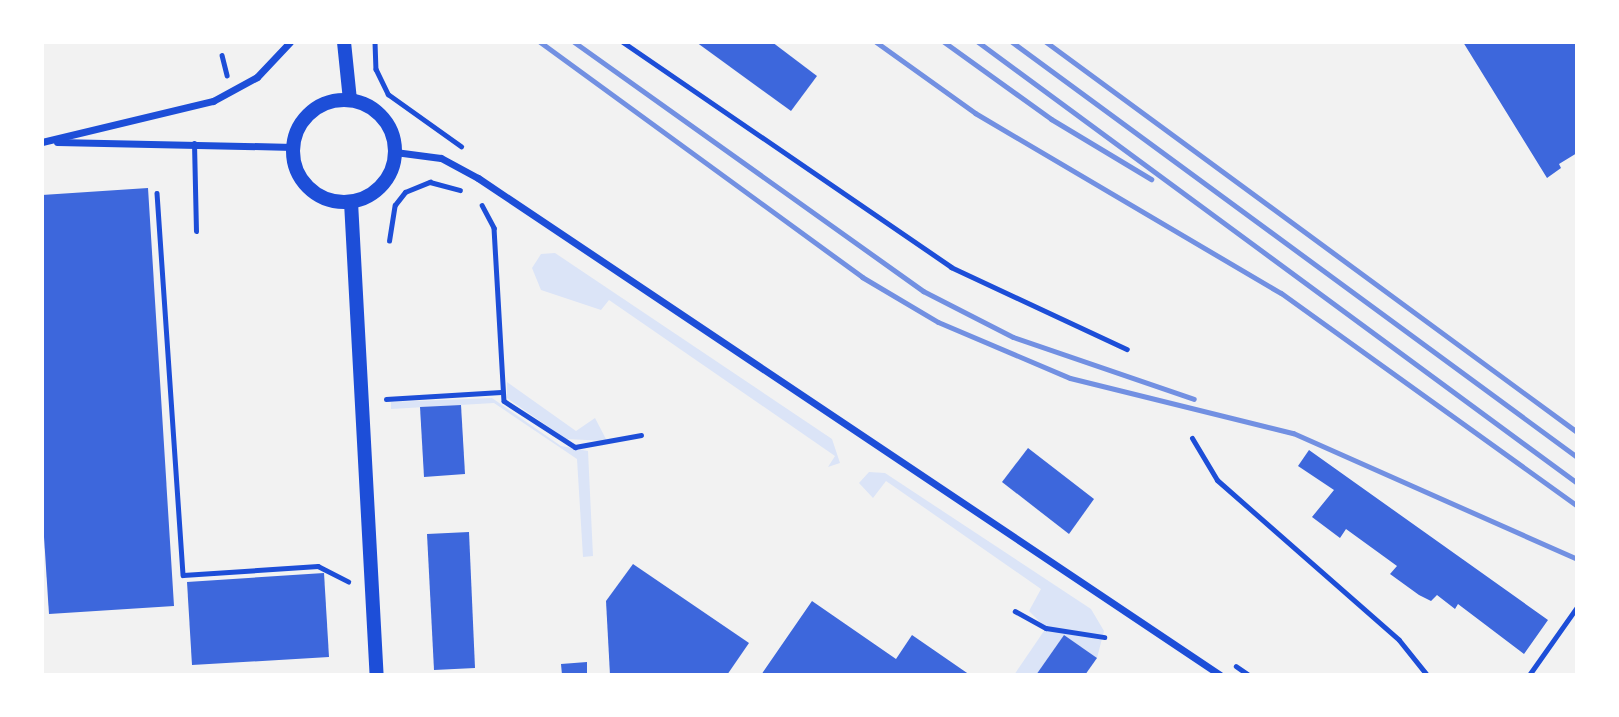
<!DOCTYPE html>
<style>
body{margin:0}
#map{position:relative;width:1619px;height:717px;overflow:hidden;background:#f2f2f2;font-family:"Playfair Display",serif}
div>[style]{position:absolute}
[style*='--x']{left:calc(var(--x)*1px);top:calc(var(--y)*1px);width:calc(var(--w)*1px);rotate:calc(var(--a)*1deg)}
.green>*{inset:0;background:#dbe4f7}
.building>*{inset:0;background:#3d67dc}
.path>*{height:4.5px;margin:-2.25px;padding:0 2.25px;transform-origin:2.25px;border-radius:2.25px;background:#1d4ed8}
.service>*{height:5px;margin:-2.5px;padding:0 2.5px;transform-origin:2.5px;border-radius:2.5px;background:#1d4ed8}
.minor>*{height:7px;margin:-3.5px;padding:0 3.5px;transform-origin:3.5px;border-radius:3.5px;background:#1d4ed8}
.secondary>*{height:14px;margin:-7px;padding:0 7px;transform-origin:7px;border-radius:7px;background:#1d4ed8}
.secondary>.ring{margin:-7px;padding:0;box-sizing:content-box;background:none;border:14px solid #1d4ed8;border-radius:50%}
.rail>*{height:5px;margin:-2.5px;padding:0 2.5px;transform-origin:2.5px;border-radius:2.5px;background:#7290e2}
span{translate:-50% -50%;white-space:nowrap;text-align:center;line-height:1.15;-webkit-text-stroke:5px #fff;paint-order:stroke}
.frame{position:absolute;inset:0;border:44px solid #fff;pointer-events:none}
</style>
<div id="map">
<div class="green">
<div style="clip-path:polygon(555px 253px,832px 439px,840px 463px,828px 467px,835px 456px,609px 300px,601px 310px,541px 290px,532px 268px,541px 254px)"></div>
<div style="clip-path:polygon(507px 382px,576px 431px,595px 418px,607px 441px,566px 439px,507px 398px)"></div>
<div style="clip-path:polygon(492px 398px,561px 446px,588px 451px,593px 556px,583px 557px,577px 459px,494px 403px,391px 409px,391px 402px)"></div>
<div style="clip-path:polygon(869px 472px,885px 473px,1091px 609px,1104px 631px,1097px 658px,1064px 635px,1036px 675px,1014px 675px,1046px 628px,1029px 611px,1041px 589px,886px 481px,873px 498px,859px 483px)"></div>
</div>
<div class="building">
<div style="clip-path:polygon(696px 42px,772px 42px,817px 76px,791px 111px)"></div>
<div style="clip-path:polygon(1463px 42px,1577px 42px,1577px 153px,1559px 164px,1561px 168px,1547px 178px)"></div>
<div style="clip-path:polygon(148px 188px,174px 606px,49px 614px,42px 506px,42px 195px)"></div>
<div style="clip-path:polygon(461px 405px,465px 474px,424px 477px,420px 407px)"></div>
<div style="clip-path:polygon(1028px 448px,1094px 499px,1069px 534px,1002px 482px)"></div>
<div style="clip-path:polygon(1309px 450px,1548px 620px,1524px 654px,1458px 604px,1455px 609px,1437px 595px,1431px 601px,1419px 595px,1390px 574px,1397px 566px,1346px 529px,1340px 538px,1312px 517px,1334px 490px,1298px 466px)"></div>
<div style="clip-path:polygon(469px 532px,475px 668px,434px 670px,427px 534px)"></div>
<div style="clip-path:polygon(633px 564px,749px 643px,727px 675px,610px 675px,606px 601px)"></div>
<div style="clip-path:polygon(324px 573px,329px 657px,192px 665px,187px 582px)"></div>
<div style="clip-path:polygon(812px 601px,896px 659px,912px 635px,970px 675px,761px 675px)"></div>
<div style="clip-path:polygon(1064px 635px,1097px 658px,1085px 675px,1036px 675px)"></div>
<div style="clip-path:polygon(587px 662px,587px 675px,562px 675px,561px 664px)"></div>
</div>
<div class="path">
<div style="--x:135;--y:42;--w:12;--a:0"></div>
<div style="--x:375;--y:42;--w:27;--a:88"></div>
<div style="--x:376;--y:69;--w:28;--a:64"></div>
<div style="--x:388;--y:94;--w:90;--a:35.5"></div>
<div style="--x:623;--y:42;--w:398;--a:34.4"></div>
<div style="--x:951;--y:267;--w:194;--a:25"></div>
<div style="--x:222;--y:55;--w:21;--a:76"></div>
<div style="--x:157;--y:193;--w:383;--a:86.1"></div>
<div style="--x:183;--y:575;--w:135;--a:-3.8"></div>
<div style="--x:318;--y:566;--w:34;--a:27"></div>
<div style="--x:482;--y:205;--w:26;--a:62"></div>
<div style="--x:494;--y:228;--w:173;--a:86.7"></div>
<div style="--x:504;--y:401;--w:85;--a:32.9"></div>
<div style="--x:575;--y:447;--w:67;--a:-10.3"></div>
<div style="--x:389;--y:241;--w:36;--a:-81"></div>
<div style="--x:395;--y:205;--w:16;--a:-52"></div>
<div style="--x:405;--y:192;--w:27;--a:-22"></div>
<div style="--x:430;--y:182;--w:31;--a:15"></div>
<div style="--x:386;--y:399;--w:115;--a:-3.5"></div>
<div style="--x:1015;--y:611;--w:35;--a:29"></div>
<div style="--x:1046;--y:628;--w:59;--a:8.8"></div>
<div style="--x:1236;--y:666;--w:16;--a:35"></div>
</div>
<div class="service">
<div style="--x:194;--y:143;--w:88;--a:88.7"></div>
<div style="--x:1192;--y:438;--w:49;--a:59.2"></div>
<div style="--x:1217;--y:480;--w:242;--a:41.3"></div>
<div style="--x:1399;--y:640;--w:45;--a:51.3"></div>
<div style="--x:1529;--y:675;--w:83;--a:-54.8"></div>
</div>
<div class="minor">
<div style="--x:42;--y:142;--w:176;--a:-13.5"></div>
<div style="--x:213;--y:101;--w:50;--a:-28.6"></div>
<div style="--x:257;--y:77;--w:48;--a:-46.7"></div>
<div style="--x:57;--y:142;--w:236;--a:1.2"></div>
<div style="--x:395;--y:152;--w:46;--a:7.4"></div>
<div style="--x:441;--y:158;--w:42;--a:28.4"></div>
<div style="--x:478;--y:178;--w:893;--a:33.81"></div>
</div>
<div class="secondary">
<div style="--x:344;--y:42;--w:58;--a:84.1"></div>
<div class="ring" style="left:293px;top:100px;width:88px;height:88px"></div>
<div style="--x:351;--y:202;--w:474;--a:86.9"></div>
</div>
<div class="rail">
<div style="--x:540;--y:42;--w:399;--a:36.1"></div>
<div style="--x:862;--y:277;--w:88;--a:30.6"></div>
<div style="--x:938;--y:322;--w:143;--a:23"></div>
<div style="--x:1070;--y:378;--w:230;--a:13.9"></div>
<div style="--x:1293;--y:433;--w:311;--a:23.9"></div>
<div style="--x:574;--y:42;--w:429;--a:35.5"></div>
<div style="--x:923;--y:291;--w:101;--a:27.1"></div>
<div style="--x:1013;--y:337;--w:191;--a:18.9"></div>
<div style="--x:876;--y:42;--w:122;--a:35.6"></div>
<div style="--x:975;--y:113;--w:355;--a:30.5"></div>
<div style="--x:1281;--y:293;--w:365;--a:35.7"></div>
<div style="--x:944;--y:42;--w:132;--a:35.7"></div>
<div style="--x:1051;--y:119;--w:117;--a:31"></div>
<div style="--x:978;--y:42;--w:744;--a:36.36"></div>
<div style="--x:1012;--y:42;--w:701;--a:36.3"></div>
<div style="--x:1046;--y:42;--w:659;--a:36.3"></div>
</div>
<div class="frame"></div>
</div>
